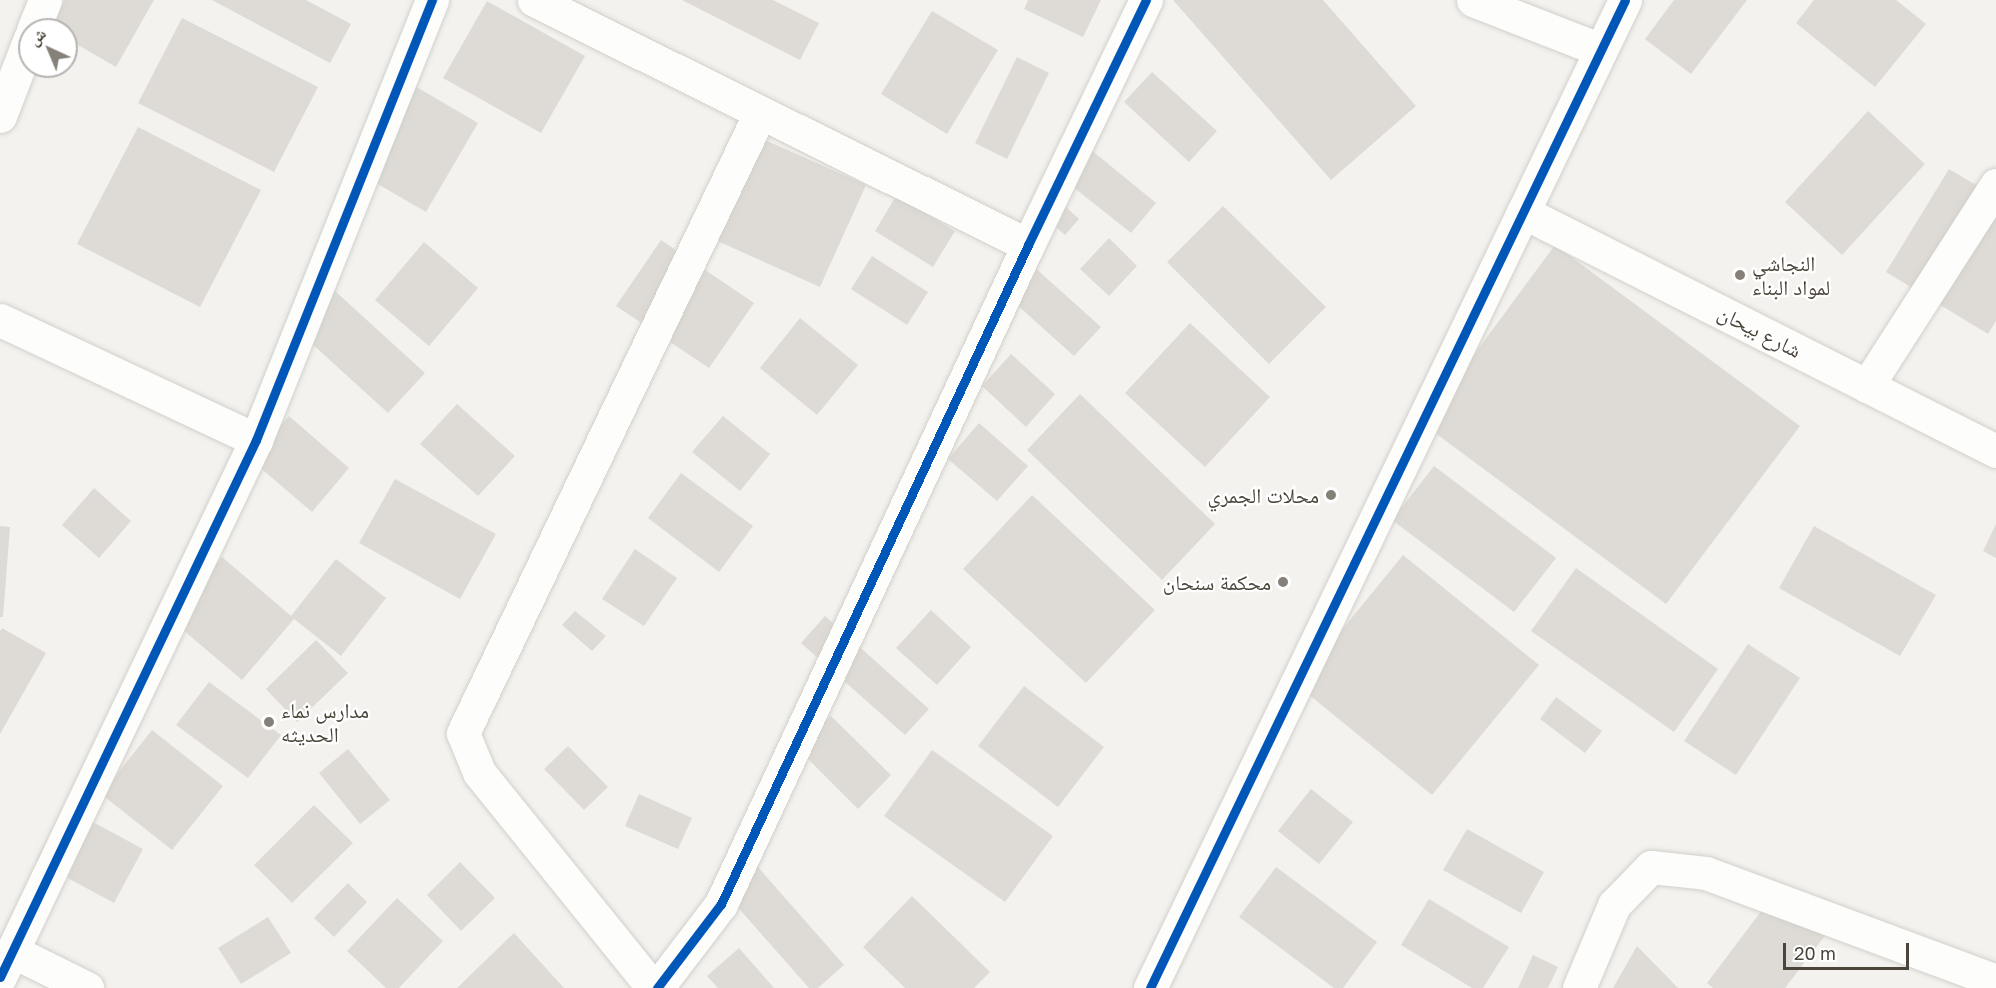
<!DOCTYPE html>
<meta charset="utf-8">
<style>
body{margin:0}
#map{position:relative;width:1996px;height:988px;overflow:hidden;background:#f4f2ee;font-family:"Golos Text","Noto Naskh Arabic",sans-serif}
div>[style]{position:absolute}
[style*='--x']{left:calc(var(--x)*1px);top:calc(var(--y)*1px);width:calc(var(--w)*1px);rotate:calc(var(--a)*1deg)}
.building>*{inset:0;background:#dedbd6}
.roads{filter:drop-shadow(0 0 2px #d2d0cb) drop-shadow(0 0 2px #d2d0cb)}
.minor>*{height:33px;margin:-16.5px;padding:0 16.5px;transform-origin:16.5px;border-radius:16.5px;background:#fdfdfc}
.cycleway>*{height:9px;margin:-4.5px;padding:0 4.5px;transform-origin:4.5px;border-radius:4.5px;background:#0057b8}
.dots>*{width:16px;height:16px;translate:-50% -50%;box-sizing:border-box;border:3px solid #fff;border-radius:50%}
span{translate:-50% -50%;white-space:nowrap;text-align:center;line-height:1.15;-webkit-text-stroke:4.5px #fff;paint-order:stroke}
.poi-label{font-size:21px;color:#4b4439}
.left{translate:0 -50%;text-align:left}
.right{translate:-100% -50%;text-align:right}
.street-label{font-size:21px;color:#4b4439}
.north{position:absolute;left:18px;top:18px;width:60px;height:60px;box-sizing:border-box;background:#fff;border:2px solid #b7b4b0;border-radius:50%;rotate:316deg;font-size:16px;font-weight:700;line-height:24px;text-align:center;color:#4b4439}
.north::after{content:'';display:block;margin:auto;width:21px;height:27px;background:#868178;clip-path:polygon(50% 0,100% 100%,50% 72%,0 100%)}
.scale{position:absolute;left:1783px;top:943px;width:126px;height:27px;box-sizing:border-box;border:3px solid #4b4439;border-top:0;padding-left:8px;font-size:18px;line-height:21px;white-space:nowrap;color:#4b4439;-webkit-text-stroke:4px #fff;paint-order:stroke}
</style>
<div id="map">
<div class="building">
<div style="clip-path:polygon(65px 0,154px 0,116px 67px,66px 38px,66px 30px,49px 29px)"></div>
<div style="clip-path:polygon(212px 0,306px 0,351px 24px,330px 63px)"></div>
<div style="clip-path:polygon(682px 0,773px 0,819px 23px,800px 60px)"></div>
<div style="clip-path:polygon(1028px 0,1101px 0,1083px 37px,1024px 9px)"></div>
<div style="clip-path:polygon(1173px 0,1323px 0,1416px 106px,1331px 180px)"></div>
<div style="clip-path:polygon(1674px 0,1747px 0,1691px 74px,1645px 39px)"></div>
<div style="clip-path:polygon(1814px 0,1896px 0,1926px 24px,1875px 87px,1796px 23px)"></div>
<div style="clip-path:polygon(487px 1px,585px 56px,541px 133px,443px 78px)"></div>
<div style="clip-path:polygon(932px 11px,998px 50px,947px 134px,881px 94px)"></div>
<div style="clip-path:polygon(182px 18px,318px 87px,274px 172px,138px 103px)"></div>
<div style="clip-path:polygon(1017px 57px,1049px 73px,1007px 159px,975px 143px)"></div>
<div style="clip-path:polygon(1152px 72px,1217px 131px,1189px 162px,1124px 102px)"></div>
<div style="clip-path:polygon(408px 82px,478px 123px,426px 212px,357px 172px)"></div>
<div style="clip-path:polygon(1868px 111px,1925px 164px,1842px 255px,1785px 202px)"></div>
<div style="clip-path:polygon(138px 127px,261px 190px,200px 307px,77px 244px)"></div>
<div style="clip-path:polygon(738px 128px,866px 185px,820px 287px,693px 230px)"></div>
<div style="clip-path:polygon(1079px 140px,1156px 203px,1131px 233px,1053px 171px)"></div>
<div style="clip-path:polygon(1949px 169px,1996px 197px,1996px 321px,1988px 334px,1886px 272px)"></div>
<div style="clip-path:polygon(1047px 190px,1079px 219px,1065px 235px,1033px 207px)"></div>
<div style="clip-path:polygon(896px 196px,955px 231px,933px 267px,875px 231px)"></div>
<div style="clip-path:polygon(1223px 206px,1326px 307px,1269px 364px,1167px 262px)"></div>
<div style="clip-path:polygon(1109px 238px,1137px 266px,1109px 296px,1080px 269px)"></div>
<div style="clip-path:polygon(661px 240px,754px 303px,709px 368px,616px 306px)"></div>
<div style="clip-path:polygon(424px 242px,478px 288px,429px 346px,375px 300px)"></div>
<div style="clip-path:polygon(1555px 245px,1800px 426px,1666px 604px,1423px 424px)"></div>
<div style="clip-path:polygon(872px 256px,928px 292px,907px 325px,851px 289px)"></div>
<div style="clip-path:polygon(1023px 257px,1101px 327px,1074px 356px,996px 286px)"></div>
<div style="clip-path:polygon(335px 291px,425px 373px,388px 413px,299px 332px)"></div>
<div style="clip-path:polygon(800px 318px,858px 365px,817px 415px,760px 368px)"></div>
<div style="clip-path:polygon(1190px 323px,1270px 397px,1205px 467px,1125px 393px)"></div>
<div style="clip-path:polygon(1011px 354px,1055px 394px,1026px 427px,982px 386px)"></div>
<div style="clip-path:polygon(1080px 394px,1215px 524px,1162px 580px,1027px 450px)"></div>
<div style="clip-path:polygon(457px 404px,515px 456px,478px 496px,420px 444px)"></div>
<div style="clip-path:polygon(289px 416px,349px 468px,312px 512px,251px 460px)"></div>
<div style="clip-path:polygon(723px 416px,770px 454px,740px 491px,692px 452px)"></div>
<div style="clip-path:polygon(979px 423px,1028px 466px,997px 501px,948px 459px)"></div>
<div style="clip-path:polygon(1434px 466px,1556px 558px,1514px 612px,1392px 520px)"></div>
<div style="clip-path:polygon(681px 473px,753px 526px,719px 572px,648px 518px)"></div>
<div style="clip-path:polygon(395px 479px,496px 534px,460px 599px,359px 543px)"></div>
<div style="clip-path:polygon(94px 488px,131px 521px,99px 558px,62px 525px)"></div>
<div style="clip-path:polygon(1032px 495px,1155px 610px,1086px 683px,963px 569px)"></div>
<div style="clip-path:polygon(1996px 524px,1996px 558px,1983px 551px)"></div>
<div style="clip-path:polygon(0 526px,10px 527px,3px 617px,0 617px)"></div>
<div style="clip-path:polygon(1814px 526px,1936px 595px,1900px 656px,1779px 588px)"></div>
<div style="clip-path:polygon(635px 549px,677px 578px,644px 626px,602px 599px)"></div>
<div style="clip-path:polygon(1403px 555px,1539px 665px,1432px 795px,1297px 685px)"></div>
<div style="clip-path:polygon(222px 557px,291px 616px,336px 559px,386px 598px,341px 656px,294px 619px,242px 680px,170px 619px)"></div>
<div style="clip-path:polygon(1576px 568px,1718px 669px,1674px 732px,1531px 631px)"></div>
<div style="clip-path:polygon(931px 610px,971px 647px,937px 685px,896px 648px)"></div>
<div style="clip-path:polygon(575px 611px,606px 636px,592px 651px,562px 625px)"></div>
<div style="clip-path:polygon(825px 616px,929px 709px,905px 735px,801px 643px)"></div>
<div style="clip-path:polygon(2px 628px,46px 653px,0 734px,0 631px)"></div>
<div style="clip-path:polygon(316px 640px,348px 673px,297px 722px,266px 689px)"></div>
<div style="clip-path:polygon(1748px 644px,1800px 678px,1736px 775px,1684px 741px)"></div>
<div style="clip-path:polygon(209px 682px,281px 735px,248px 778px,176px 725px)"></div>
<div style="clip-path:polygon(1024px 686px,1104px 747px,1058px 807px,978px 746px)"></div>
<div style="clip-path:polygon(1556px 697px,1602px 731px,1585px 753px,1540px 719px)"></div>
<div style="clip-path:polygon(831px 716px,891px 775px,858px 809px,798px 749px)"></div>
<div style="clip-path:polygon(152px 730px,223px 786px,172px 850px,101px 794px)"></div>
<div style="clip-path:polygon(568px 746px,608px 787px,584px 810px,544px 769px)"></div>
<div style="clip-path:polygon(348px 749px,390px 800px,360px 824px,319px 773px)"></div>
<div style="clip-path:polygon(932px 750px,1053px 836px,1005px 902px,884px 816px)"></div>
<div style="clip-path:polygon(1311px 789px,1353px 822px,1319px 864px,1278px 831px)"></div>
<div style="clip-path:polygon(639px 794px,692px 818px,678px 849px,625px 826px)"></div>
<div style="clip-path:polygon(314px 805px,353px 843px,292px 903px,254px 865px)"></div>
<div style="clip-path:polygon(65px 807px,143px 849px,114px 903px,36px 861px)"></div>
<div style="clip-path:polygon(1467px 829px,1544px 872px,1521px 913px,1443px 870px)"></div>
<div style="clip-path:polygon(460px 862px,495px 898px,461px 931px,427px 895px)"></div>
<div style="clip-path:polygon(757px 866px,844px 965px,818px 988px,809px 988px,726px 894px)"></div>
<div style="clip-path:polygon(1276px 867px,1377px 942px,1343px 988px,1334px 988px,1239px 917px)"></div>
<div style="clip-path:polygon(348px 883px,367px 902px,334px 937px,314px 918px)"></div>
<div style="clip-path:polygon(1781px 885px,1834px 924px,1785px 988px,1713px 988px,1707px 983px)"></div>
<div style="clip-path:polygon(912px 896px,990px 972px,974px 988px,905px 988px,863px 947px)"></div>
<div style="clip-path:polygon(397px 898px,443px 941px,399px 988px,386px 988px,347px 951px)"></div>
<div style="clip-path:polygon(1429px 899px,1509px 947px,1483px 988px,1472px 988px,1401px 945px)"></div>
<div style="clip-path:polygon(268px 917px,291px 953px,241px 984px,218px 948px)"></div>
<div style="clip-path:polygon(514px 933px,564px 988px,457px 988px)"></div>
<div style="clip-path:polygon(1637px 946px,1678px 988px,1613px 988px)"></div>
<div style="clip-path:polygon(739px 948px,774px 988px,718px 988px,707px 976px)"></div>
<div style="clip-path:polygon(1533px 955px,1558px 967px,1548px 988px,1518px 988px)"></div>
</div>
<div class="roads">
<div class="minor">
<div style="--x:534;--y:0;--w:551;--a:26.38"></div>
<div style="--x:1473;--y:0;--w:137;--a:21.3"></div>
<div style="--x:33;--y:30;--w:32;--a:-68"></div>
<div style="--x:0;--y:116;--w:84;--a:-69"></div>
<div style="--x:1523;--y:212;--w:530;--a:26.81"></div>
<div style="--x:0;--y:320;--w:283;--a:25.1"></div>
<div style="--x:1867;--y:386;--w:239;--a:-57.3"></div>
<div style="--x:12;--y:951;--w:84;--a:26.3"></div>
<div style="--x:0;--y:977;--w:595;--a:-64.51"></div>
<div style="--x:256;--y:440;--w:474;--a:-68.2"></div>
<div style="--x:653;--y:988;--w:277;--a:-128.9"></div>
<div style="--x:479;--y:772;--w:42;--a:-112.3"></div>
<div style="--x:463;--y:733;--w:687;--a:-64.4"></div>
<div style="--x:657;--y:988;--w:106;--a:-52.7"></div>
<div style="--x:721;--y:904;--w:727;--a:-65.02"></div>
<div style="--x:1028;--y:245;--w:272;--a:-64.3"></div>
<div style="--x:1150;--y:988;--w:1096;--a:-64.32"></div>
<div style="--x:1579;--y:988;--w:90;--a:-67.1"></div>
<div style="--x:1614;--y:905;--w:53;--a:-45.8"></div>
<div style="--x:1651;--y:867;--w:55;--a:6.2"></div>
<div style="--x:1706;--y:873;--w:309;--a:20.4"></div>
</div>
</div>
<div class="cycleway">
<div style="--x:0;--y:977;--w:595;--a:-64.51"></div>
<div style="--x:256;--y:440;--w:474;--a:-68.2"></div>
<div style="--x:657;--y:988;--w:106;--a:-52.7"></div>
<div style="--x:721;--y:904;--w:727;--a:-65.02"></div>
<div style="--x:1028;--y:245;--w:272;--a:-64.3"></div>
<div style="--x:1150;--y:988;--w:1096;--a:-64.32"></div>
</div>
<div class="dots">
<div style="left:1740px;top:275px;background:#868178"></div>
<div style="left:1331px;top:495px;background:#868178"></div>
<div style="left:1283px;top:582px;background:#868178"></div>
<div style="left:269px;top:722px;background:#868178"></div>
</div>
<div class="poi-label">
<span class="left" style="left:1752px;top:275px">النجاشي<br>لمواد البناء</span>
<span class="right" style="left:1319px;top:495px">محلات الجمري</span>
<span class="right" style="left:1271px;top:582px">محكمة سنحان</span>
<span class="left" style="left:281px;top:722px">مدارس نماء<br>الحديثه</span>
</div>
<div class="street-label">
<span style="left:1760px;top:331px;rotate:27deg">شارع بيحان</span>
</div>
<div class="north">ش</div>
<div class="scale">20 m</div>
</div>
